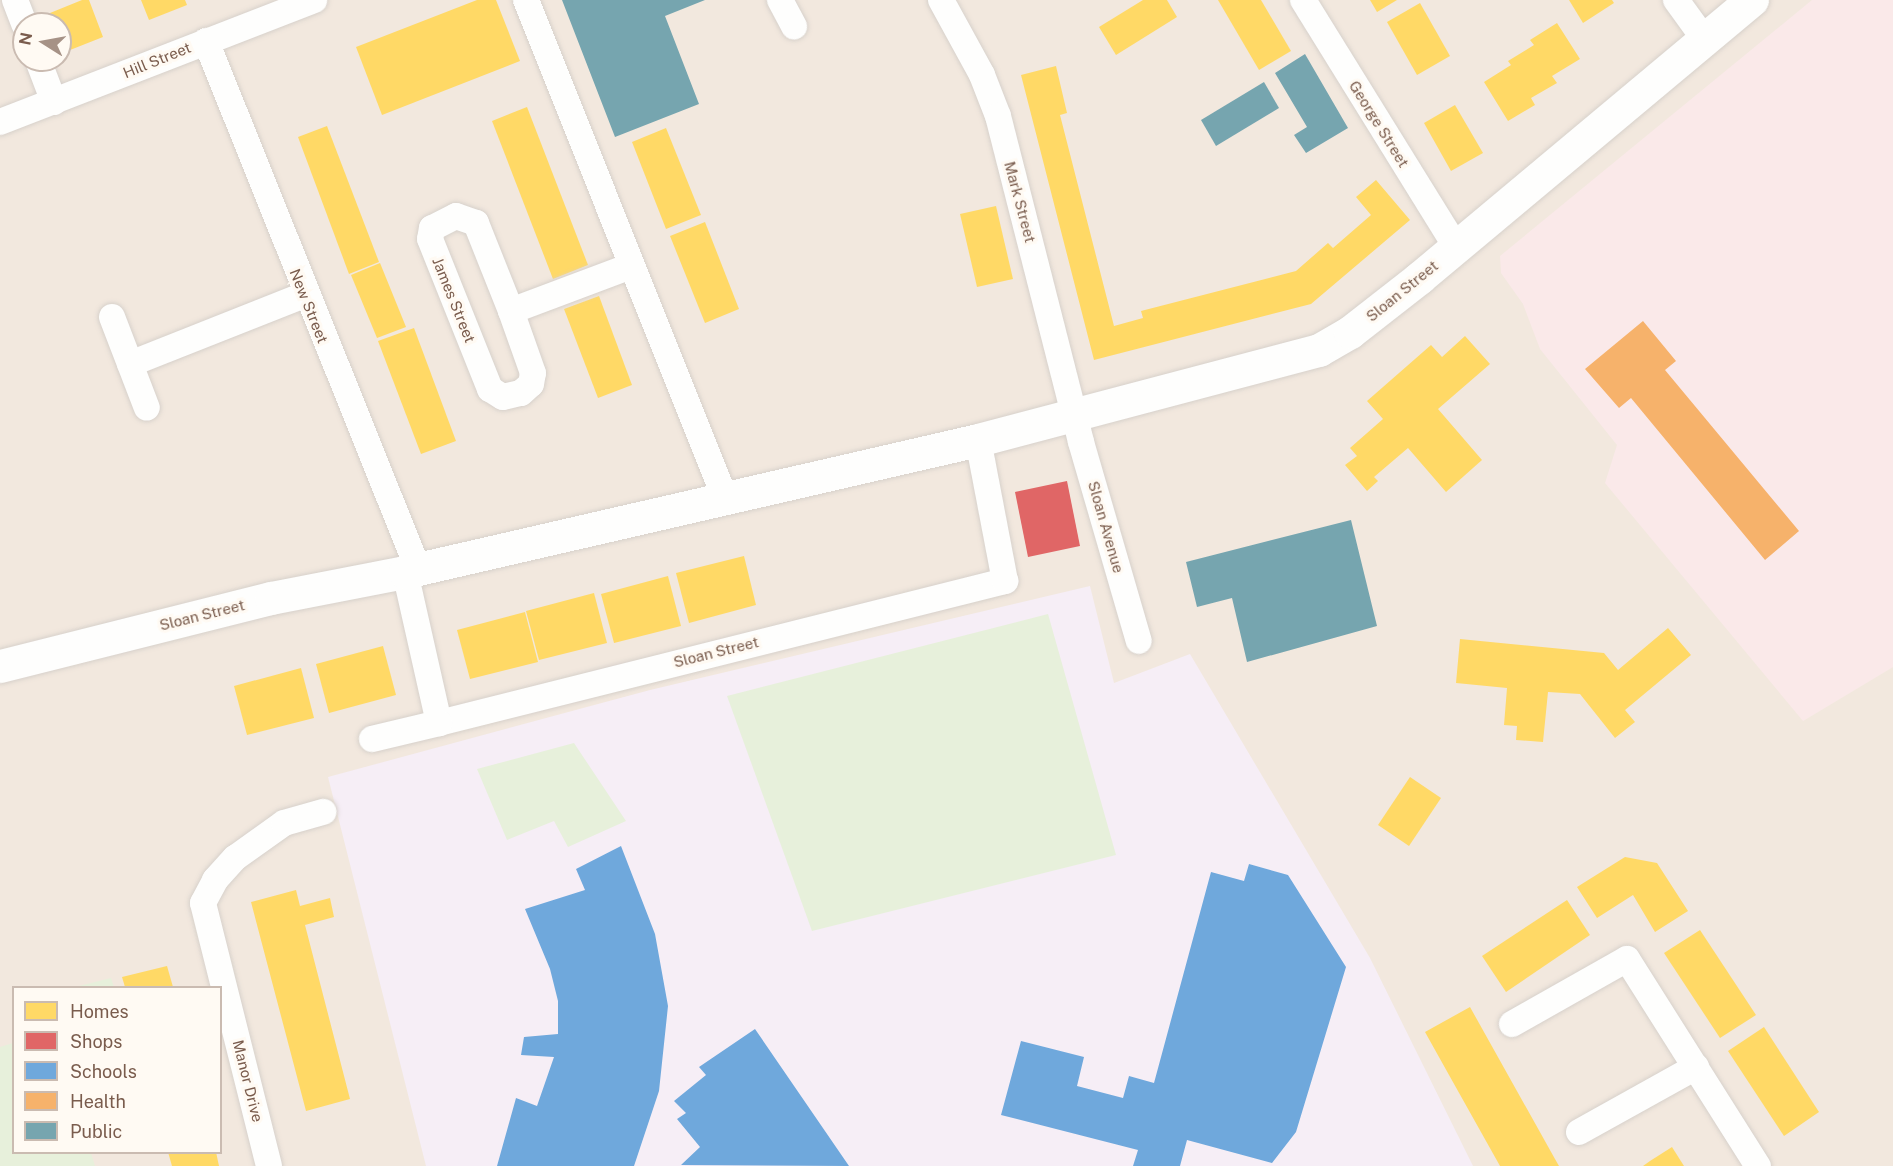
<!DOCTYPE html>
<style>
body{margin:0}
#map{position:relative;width:1893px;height:1166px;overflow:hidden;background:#f9f5f0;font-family:"Public Sans",sans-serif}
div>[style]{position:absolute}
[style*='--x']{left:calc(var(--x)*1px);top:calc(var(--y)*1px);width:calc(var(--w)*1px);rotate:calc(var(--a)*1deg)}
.residential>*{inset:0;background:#f2e8de}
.education>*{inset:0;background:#f6eef6}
.medical>*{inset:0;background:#fae9e9}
.green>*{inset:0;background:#e7f0db}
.homes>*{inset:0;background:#ffd966}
.shops>*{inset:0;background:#e06666}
.schools>*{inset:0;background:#6fa8dc}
.health>*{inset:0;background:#f6b26b}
.public>*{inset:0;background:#76a5af}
.roads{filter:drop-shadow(0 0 2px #d7d1cb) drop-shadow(0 0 2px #d7d1cb)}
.minor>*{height:26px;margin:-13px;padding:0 13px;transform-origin:13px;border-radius:13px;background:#fefefd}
.tertiary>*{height:33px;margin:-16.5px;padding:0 16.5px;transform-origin:16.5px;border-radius:16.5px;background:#fefefd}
span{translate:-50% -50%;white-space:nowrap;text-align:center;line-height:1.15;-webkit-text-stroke:6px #fffaf3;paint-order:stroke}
.street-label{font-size:15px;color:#7a5c4d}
.legend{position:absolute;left:12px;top:986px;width:210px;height:168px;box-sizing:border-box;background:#fffaf3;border:2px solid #cabbb1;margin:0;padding:8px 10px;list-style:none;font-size:18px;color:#7a5c4d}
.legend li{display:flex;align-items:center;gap:12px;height:30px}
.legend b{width:30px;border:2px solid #cabbb1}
.north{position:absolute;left:12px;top:12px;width:60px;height:60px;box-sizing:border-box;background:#fffaf3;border:2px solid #cabbb1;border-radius:50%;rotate:281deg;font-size:16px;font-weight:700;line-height:24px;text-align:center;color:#7a5c4d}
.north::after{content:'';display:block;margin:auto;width:21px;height:27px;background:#a69286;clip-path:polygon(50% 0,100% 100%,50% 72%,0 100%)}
</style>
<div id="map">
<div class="residential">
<div style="clip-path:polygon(evenodd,0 0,1893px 0,1893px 1166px,0 1166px,0 0,24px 24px,60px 24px,60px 60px,24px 60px,24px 24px,0 0,14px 988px,220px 988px,220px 1152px,14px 1152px,14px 988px)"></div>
</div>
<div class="education">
<div style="clip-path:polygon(1090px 586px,1114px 683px,1190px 654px,1370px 958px,1473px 1166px,426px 1166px,328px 777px,650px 690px)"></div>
</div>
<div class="medical">
<div style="clip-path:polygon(1812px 0,1893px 0,1893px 667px,1803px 721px,1605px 483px,1617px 445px,1540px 349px,1523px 304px,1501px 273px,1500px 256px)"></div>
</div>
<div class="green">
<div style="clip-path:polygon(1048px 614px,1116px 855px,812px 931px,727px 696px)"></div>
<div style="clip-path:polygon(574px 743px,626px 821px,568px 847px,554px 821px,507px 840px,477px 769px)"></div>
<div style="clip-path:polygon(111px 978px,114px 987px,75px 987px)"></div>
<div style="clip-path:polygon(13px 1043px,14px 1152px,91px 1153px,95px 1166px,0 1166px,0 1047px)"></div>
</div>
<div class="homes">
<div style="clip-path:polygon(82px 0,89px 0,103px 37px,65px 52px,60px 24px,54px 24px,50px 13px)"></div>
<div style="clip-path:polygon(141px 0,185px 0,187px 5px,149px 20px)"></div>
<div style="clip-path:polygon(477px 0,496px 0,520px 61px,382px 115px,356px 47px)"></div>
<div style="clip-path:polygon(1143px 0,1167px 0,1177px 17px,1116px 55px,1099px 27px)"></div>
<div style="clip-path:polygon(1218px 0,1261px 0,1291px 51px,1259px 70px)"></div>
<div style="clip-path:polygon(1370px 0,1397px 0,1377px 12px)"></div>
<div style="clip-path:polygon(1569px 0,1612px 0,1614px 3px,1583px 23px)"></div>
<div style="clip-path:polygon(1420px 3px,1450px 56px,1417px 75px,1387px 22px)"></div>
<div style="clip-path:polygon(1557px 23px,1580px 59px,1552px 76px,1557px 83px,1531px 98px,1535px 105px,1508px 121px,1484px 82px,1511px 65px,1508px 61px,1534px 45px,1530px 40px)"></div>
<div style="clip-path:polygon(1056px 66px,1067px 113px,1060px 115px,1114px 326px,1143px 318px,1141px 311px,1296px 271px,1328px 243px,1333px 248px,1371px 215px,1356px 197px,1376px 180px,1410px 220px,1311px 304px,1094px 360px,1021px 75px)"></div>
<div style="clip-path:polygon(1455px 105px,1483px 153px,1451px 171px,1424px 123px)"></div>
<div style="clip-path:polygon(527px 107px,588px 265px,553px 279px,492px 121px)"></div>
<div style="clip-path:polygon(327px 126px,379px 262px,349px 274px,298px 137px)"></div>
<div style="clip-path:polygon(666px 128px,701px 215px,666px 229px,632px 142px)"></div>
<div style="clip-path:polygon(996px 206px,1013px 279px,977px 287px,960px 214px)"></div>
<div style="clip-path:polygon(705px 222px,739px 309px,705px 323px,670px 236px)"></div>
<div style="clip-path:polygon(380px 263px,406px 327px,377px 338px,351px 275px)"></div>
<div style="clip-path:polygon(599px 296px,632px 385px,598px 398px,564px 309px)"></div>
<div style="clip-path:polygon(414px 328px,456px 441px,421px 454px,378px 341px)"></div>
<div style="clip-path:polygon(1465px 336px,1490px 364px,1438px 409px,1482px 460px,1446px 492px,1408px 448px,1374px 477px,1378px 481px,1367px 491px,1345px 465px,1357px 456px,1350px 448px,1383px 419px,1367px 401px,1431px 345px,1442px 357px)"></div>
<div style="clip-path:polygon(744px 556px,756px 605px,689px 623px,676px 573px)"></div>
<div style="clip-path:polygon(668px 576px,681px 626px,614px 643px,601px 594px)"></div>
<div style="clip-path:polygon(594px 593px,607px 643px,539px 660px,526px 611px)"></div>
<div style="clip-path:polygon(525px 612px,538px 662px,470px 679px,457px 630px)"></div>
<div style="clip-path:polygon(1668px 628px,1691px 655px,1625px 710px,1635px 722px,1615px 738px,1580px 694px,1548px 692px,1543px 742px,1516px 740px,1517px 726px,1504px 725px,1507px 688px,1456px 683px,1460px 639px,1604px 653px,1618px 670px)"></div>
<div style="clip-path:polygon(383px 646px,396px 695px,329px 713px,316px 664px)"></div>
<div style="clip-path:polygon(301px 668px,314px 718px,247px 735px,234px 686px)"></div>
<div style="clip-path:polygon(1410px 777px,1441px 798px,1409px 846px,1378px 825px)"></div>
<div style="clip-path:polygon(1625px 857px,1657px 863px,1688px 911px,1655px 932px,1633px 895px,1597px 918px,1577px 887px)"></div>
<div style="clip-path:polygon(296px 890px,300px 906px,330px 898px,334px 917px,305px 925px,350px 1099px,306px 1111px,251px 902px)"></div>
<div style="clip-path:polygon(1567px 900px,1590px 935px,1506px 992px,1482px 956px)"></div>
<div style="clip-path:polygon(1700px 930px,1756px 1015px,1720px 1038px,1664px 953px)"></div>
<div style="clip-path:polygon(167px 966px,173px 987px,125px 987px,122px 977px)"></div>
<div style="clip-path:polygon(1470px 1007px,1555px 1159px,1559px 1166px,1500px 1166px,1449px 1075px,1425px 1032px)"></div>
<div style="clip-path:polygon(1764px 1027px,1819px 1112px,1784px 1136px,1728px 1051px)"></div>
<div style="clip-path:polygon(1672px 1147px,1684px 1166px,1643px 1166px,1650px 1161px)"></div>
<div style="clip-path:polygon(168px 1152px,216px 1152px,219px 1166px,172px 1166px)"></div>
</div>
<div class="shops">
<div style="clip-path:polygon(1067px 481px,1080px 546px,1028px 557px,1015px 492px)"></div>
</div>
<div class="schools">
<div style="clip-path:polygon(621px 846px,655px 934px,668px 1006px,659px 1091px,634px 1166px,497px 1166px,516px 1098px,537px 1106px,554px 1057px,521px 1055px,524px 1037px,558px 1034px,558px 1001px,550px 969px,525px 909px,585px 890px,576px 869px)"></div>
<div style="clip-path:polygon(1249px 864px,1288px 875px,1346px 967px,1296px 1132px,1272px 1163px,1187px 1140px,1180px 1166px,1133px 1166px,1138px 1150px,1001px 1115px,1021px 1041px,1084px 1057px,1077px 1086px,1123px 1098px,1129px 1076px,1154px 1083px,1211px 872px,1244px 881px)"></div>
<div style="clip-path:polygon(755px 1029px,849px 1166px,681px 1165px,700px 1147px,677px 1119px,686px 1113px,674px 1101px,706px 1075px,699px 1067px)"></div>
</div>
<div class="health">
<div style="clip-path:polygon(1643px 321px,1676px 361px,1665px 370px,1799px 531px,1765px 560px,1631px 398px,1619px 408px,1585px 369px)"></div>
</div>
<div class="public">
<div style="clip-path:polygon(562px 0,705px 0,665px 16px,699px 104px,615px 137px)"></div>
<div style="clip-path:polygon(1305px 54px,1348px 128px,1306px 153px,1294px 135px,1307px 127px,1275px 73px)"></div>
<div style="clip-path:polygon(1264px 82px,1279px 108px,1216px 146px,1201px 120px)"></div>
<div style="clip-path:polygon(1351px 520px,1377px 626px,1247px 662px,1232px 598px,1197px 607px,1186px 562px)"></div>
</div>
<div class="roads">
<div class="minor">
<div style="--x:15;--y:0;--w:26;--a:69"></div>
<div style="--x:526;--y:0;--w:536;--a:68.22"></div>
<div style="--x:780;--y:0;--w:30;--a:62"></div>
<div style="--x:941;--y:0;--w:85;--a:61.3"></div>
<div style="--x:982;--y:75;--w:44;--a:68.7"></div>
<div style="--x:998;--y:116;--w:336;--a:75.7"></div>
<div style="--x:1081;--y:442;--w:207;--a:73.8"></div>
<div style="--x:1303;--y:0;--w:291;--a:58.2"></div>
<div style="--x:1676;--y:0;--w:49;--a:54.1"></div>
<div style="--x:206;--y:41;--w:569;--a:68.12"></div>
<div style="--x:38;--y:60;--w:45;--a:69.1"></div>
<div style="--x:0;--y:122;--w:337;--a:-21.2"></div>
<div style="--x:511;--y:311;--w:95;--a:-111.7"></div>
<div style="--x:476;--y:223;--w:21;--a:-161"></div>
<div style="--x:456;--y:216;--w:27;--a:153"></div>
<div style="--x:432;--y:228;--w:11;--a:100"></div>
<div style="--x:430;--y:239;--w:162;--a:68.2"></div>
<div style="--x:490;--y:389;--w:15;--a:32"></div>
<div style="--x:503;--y:397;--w:18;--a:-13"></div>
<div style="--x:521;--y:393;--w:13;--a:-42"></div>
<div style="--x:531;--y:384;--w:11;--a:-80"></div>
<div style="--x:533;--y:373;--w:66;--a:-109.5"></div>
<div style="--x:511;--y:311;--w:128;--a:-20.6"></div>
<div style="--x:112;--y:317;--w:97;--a:69"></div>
<div style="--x:130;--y:364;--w:187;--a:-21.6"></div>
<div style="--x:405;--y:572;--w:155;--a:77.3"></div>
<div style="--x:439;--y:723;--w:584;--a:-14.08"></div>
<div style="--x:1005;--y:581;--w:144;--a:-100.8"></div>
<div style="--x:372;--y:739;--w:69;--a:-13.4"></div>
<div style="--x:1512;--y:1024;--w:132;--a:-29.5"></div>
<div style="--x:1627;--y:959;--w:245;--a:57.7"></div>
<div style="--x:1579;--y:1132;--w:134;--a:-29.1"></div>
<div style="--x:269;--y:1166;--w:271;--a:-104.1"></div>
<div style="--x:203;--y:903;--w:26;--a:-62"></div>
<div style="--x:215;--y:880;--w:30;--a:-48"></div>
<div style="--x:235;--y:858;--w:60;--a:-35.5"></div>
<div style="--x:284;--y:823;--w:41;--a:-15.8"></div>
</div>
<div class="tertiary">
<div style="--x:0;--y:666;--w:279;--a:-14.1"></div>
<div style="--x:271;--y:598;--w:136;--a:-11"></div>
<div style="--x:405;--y:572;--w:588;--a:-12.97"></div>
<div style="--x:978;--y:440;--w:353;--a:-14.8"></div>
<div style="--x:1319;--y:350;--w:36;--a:-30"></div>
<div style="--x:1350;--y:332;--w:88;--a:-38"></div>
<div style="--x:1419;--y:278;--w:434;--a:-39.9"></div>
</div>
</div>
<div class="street-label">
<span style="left:157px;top:60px;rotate:-22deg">Hill Street</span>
<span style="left:1379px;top:124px;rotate:58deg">George Street</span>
<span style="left:1020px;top:202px;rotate:75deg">Mark Street</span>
<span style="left:1402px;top:291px;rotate:-39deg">Sloan Street</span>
<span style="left:454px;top:300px;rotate:68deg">James Street</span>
<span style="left:309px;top:306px;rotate:68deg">New Street</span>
<span style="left:1106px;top:527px;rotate:74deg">Sloan Avenue</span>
<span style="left:202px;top:615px;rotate:-14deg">Sloan Street</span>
<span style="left:716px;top:652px;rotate:-14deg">Sloan Street</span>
<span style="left:248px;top:1081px;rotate:76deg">Manor Drive</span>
</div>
<ul class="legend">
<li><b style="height:16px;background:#ffd966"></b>Homes</li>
<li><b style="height:16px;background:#e06666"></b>Shops</li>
<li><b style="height:16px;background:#6fa8dc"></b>Schools</li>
<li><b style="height:16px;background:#f6b26b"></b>Health</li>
<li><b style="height:16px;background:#76a5af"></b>Public</li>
</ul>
<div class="north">N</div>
</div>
